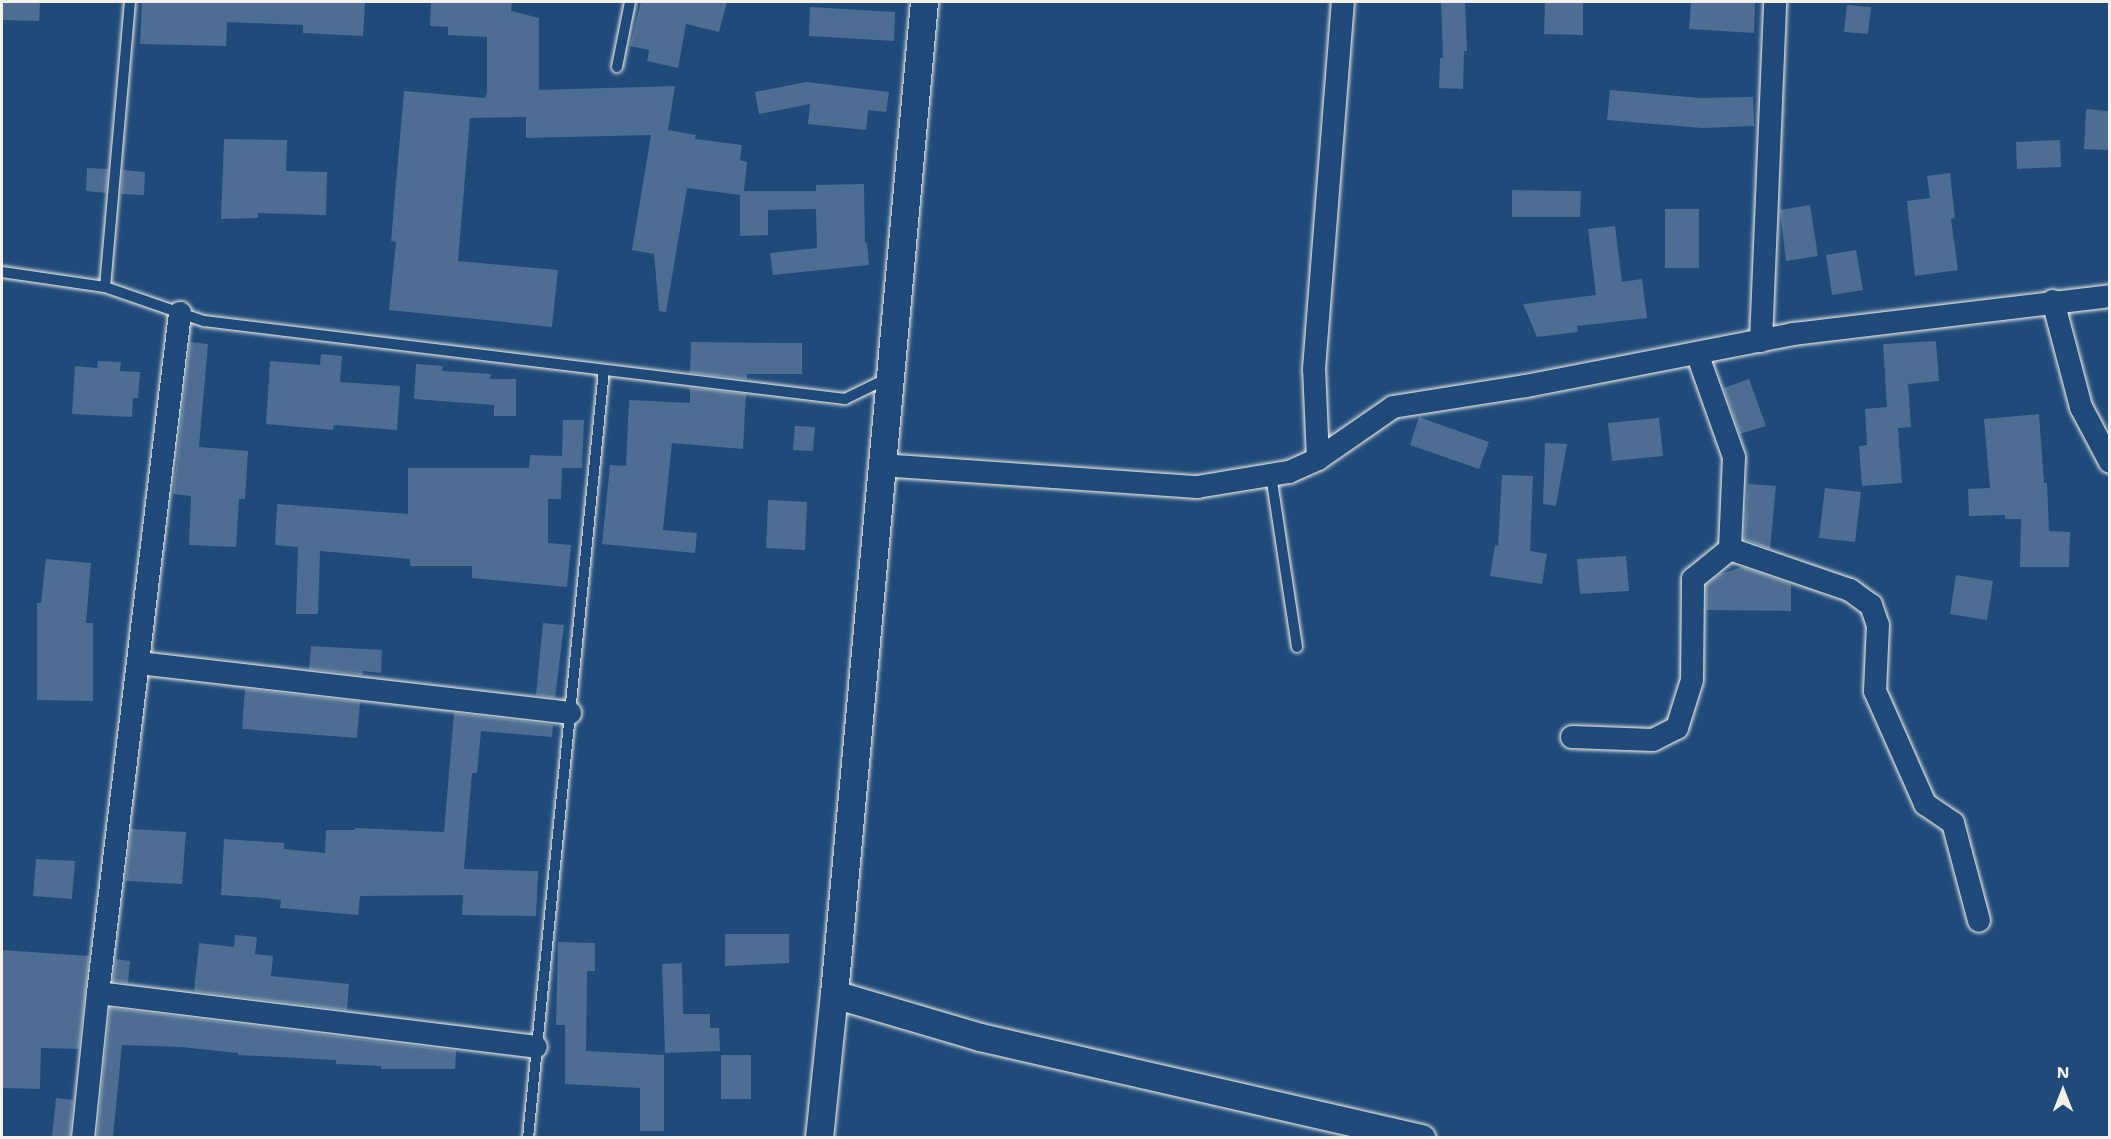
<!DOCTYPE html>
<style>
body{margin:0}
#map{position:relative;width:2111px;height:1139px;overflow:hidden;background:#1f4a7a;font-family:"Shantell Sans",sans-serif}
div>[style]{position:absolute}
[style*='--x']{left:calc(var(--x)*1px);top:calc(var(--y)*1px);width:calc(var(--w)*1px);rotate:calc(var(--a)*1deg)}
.building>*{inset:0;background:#4d6e92}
.roads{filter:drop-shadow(0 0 2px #f4f1e8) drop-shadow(0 0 2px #f4f1e8)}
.service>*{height:10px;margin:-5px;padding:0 5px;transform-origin:5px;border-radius:5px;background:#1f4a7a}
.minor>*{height:22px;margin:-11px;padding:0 11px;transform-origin:11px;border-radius:11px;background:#1f4a7a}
.tertiary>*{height:27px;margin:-13.5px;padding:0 13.5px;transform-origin:13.5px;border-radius:13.5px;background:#1f4a7a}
span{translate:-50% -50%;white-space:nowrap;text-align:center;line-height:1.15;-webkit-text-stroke:5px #1f4a7a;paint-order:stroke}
.frame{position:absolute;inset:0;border:3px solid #f4f1e8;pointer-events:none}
.north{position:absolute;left:2033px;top:1061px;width:60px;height:60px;-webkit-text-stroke:4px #1f4a7a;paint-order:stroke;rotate:0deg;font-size:16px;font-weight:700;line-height:24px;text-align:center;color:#f4f1e8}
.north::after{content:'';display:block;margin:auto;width:21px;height:27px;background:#f4f1e8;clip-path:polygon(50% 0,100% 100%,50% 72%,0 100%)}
</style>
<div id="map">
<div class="building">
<div style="clip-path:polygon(2px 2px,40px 2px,39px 21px,2px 20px)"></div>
<div style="clip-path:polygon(142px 2px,365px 2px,363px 36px,303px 33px,303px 25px,227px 22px,226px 46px,140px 44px)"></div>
<div style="clip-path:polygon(431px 2px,512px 2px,511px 11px,539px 18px,539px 90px,675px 86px,668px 130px,696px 135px,695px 139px,742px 145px,740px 160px,747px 162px,744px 191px,816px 191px,816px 185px,864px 184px,865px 243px,867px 243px,869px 265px,773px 275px,770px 253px,817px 248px,816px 209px,768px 210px,768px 235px,740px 236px,740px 195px,687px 188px,666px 312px,659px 311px,654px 254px,632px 250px,651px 135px,526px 138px,526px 117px,470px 118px,458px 261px,558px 270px,552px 327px,389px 310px,396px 242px,391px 241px,404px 91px,485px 98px,487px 92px,487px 37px,448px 35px,448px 27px,430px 26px)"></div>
<div style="clip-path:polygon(641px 2px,727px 2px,719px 32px,686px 24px,678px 68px,647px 61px,649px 50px,630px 46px)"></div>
<div style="clip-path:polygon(1441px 2px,1465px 2px,1467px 51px,1464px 51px,1463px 89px,1439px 88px,1440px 58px,1443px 58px)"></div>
<div style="clip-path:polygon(1545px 2px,1583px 2px,1583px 35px,1544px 34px)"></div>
<div style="clip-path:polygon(1691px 2px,1755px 2px,1754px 33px,1689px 29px)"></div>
<div style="clip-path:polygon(1847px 5px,1871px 7px,1868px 34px,1844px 32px)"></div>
<div style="clip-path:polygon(810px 7px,895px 12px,894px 41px,809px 36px)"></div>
<div style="clip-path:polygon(806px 82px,889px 92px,886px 112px,868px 110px,866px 130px,808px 124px,810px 104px,759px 114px,755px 92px)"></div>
<div style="clip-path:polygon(1610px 90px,1700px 98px,1753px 97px,1754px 126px,1702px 128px,1607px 120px)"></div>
<div style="clip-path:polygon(2086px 109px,2109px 111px,2109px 150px,2084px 149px)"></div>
<div style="clip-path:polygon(224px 139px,287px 140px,286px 171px,327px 172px,326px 215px,258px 213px,258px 218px,221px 219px)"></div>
<div style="clip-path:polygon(2060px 140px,2061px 167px,2017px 169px,2016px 142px)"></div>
<div style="clip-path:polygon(87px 168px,108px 169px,106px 193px,86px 191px)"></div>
<div style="clip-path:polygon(123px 170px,145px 172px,144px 195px,121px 194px)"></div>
<div style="clip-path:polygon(1950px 173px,1955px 218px,1951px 219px,1958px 270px,1915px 276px,1907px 201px,1930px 198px,1927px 176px)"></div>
<div style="clip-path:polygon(1512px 190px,1581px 191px,1580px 217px,1512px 217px)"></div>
<div style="clip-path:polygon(1810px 205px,1818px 256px,1786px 261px,1780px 210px)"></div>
<div style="clip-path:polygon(1665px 209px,1699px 209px,1699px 268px,1665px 268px)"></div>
<div style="clip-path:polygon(1615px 226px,1622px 282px,1642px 279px,1647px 318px,1577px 326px,1578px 332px,1537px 337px,1523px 304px,1596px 295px,1588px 229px)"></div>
<div style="clip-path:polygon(1856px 250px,1863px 290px,1832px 295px,1826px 255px)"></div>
<div style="clip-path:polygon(1936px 341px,1939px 381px,1908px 384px,1911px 427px,1898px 428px,1902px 483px,1862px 486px,1859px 446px,1867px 445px,1865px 409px,1887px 407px,1883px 344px)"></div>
<div style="clip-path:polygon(190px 342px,208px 344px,199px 447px,248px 451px,245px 499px,239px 499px,236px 547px,189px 545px,191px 496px,173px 494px)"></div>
<div style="clip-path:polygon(691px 342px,802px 343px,802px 374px,747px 374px,747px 379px,690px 373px)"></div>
<div style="clip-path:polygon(321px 354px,342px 356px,340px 382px,400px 386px,397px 430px,334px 425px,333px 430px,266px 424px,270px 361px,320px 365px)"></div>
<div style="clip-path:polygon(98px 361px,121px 362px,120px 371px,140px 372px,138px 398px,133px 398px,132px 417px,72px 414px,75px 366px,97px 368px)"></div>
<div style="clip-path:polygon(416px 364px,443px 366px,442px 371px,491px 374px,490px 379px,516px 379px,516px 416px,494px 416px,494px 405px,414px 399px)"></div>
<div style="clip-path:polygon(1749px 379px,1766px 426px,1740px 434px,1724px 388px)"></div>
<div style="clip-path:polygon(690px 388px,746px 394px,743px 449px,672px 443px,663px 530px,697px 533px,695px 553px,602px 544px,610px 465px,626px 466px,629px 400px,690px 403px)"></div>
<div style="clip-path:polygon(2039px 414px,2044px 483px,2047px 483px,2049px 531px,2070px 532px,2069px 567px,2020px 567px,2021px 519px,2005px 519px,2005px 515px,1969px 516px,1968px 489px,1990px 488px,1984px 419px)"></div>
<div style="clip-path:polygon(1419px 417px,1489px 442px,1479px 469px,1410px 445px)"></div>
<div style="clip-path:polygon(1659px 418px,1663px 456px,1612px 461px,1608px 423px)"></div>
<div style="clip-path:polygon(563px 420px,584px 420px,582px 468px,562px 468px,561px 499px,548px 499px,548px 543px,571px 545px,567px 587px,472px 578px,472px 566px,410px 566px,410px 559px,320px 551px,318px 614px,296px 614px,298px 547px,275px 545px,277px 504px,408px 514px,408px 468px,529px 468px,530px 455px,562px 456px)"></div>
<div style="clip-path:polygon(795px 426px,815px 427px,813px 451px,793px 450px)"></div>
<div style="clip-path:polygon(1545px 443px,1567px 444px,1556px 506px,1543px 504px)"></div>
<div style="clip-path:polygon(1502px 475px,1533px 476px,1530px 551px,1547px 554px,1542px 584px,1490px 576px,1495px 545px,1498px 546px)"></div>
<div style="clip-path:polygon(1748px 484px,1776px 486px,1770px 549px,1744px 539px)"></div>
<div style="clip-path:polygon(1825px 488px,1861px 492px,1855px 542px,1819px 538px)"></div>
<div style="clip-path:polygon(768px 500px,807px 502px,805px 550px,766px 548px)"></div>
<div style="clip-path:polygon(1626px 556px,1629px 591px,1580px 594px,1577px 559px)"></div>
<div style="clip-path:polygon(46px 559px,91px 563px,86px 623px,93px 623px,93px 701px,37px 700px,37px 603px,41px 603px)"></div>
<div style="clip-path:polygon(1742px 567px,1791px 584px,1791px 611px,1706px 610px,1706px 585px,1720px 574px)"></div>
<div style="clip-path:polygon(1956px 575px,1993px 581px,1987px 620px,1950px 614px)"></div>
<div style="clip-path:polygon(543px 623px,564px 625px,555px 698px,536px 695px)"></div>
<div style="clip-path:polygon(311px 646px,382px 650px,381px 673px,363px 671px,362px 675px,309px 669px)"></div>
<div style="clip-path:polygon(245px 689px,360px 702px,357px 738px,242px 729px)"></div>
<div style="clip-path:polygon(454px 713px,553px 725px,552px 737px,481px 731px,477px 773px,472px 773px,464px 869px,538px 871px,536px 916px,462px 915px,463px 895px,360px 896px,358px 915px,280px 908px,281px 900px,265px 898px,221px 895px,224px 839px,284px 843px,284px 849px,325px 853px,326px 830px,355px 830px,355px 828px,444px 832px)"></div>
<div style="clip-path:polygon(131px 829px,186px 832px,182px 884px,126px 881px)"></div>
<div style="clip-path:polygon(36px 859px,75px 861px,72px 899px,33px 896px)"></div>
<div style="clip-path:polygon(725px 934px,789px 934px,789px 963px,725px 966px)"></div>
<div style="clip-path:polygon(235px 935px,257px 937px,255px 954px,273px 956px,271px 976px,349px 984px,347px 1010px,194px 991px,199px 943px,234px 947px)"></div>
<div style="clip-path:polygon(558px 942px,595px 943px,595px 971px,587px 971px,586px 1051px,664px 1055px,664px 1131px,640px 1131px,640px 1088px,565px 1084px,565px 1025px,556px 1025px)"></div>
<div style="clip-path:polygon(2px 950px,89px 956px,79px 1049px,41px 1048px,40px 1089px,2px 1088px)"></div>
<div style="clip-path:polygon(116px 959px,130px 961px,128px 983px,113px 981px)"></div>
<div style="clip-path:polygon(682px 963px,683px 1014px,710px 1014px,710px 1028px,719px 1028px,720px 1051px,665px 1053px,662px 964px)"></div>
<div style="clip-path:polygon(110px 1008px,456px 1051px,455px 1069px,381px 1069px,381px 1066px,336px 1064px,336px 1060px,238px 1055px,238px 1053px,181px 1047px,122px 1045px,113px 1137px,97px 1137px)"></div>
<div style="clip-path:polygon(721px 1055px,751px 1055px,751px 1099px,721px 1099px)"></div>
<div style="clip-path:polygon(56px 1098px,73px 1100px,70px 1137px,52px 1137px)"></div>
</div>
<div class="roads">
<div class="service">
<div style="--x:617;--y:67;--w:66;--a:-78.7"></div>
<div style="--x:2;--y:272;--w:104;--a:8.3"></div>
<div style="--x:105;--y:287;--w:105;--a:19"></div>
<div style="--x:204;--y:321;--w:646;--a:6.94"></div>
<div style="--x:845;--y:399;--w:48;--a:-26"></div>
<div style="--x:105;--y:287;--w:286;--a:-85"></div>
<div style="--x:1271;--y:475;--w:174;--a:81.4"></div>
<div style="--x:528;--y:1138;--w:772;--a:-84.35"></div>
</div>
<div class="minor">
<div style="--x:2053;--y:301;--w:110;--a:75.2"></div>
<div style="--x:2081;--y:407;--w:62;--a:62.2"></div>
<div style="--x:1761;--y:341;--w:339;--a:-87.6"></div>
<div style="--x:1318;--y:459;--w:90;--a:-92.5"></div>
<div style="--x:1314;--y:369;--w:368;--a:-85.5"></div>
<div style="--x:881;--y:465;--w:317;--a:4"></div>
<div style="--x:1197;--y:487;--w:93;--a:-9.3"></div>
<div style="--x:1289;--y:472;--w:32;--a:-24"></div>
<div style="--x:1318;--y:459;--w:91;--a:-34.7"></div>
<div style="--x:1393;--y:407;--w:135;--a:-9"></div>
<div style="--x:1526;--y:386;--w:272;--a:-11"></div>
<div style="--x:1793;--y:334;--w:319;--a:-6.8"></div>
<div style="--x:1730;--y:549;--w:127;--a:18.9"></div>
<div style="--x:1850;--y:590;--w:26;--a:36"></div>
<div style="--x:1871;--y:605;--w:21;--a:71"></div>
<div style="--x:1878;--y:625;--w:66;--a:92.6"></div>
<div style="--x:1875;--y:691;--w:124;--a:66.1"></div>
<div style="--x:1925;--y:804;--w:34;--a:34"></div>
<div style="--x:1953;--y:823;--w:101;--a:75.1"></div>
<div style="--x:139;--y:663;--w:434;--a:6.6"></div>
<div style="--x:1572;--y:737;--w:81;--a:2.1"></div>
<div style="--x:1653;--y:740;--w:27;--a:-27"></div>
<div style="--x:1677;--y:728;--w:50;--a:-72.6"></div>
<div style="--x:1692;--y:680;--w:101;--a:-89.4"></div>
<div style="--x:1693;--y:579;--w:48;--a:-39"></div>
<div style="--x:1730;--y:549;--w:92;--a:-87.5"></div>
<div style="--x:1734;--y:457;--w:110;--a:-109.6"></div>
<div style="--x:98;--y:993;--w:441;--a:7"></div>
<div style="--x:83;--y:1138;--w:146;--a:-84.1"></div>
<div style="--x:98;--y:993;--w:685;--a:-83.12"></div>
</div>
<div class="tertiary">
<div style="--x:834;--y:994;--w:152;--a:16.4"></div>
<div style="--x:980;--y:1037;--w:453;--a:12.9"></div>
<div style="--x:819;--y:1138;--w:145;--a:-84.1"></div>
<div style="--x:834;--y:994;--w:996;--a:-84.82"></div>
</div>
</div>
<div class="frame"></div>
<div class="north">N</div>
</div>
